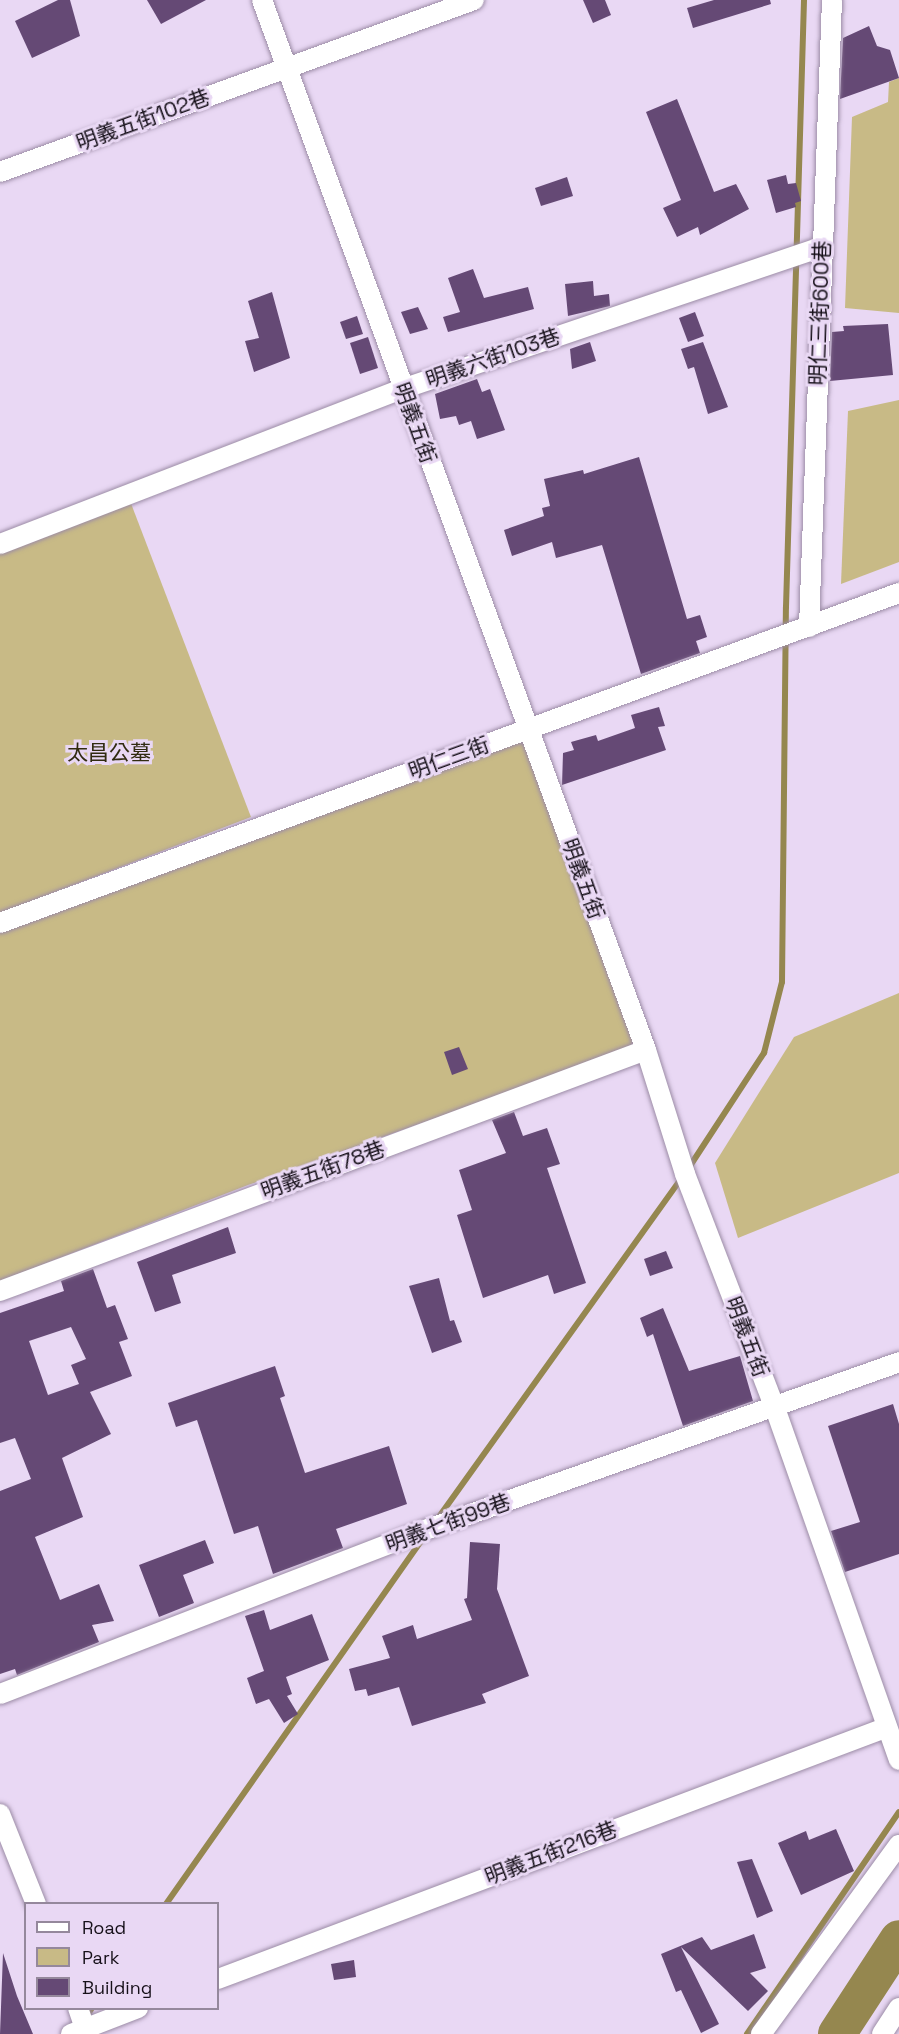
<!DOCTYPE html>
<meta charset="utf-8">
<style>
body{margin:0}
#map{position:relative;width:899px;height:2034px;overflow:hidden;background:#e9d8f4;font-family:"Space Grotesk","Noto Sans TC",sans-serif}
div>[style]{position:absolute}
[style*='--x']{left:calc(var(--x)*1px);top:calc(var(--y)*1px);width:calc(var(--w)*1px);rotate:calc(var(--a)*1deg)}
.green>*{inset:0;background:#c8ba86}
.stream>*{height:6px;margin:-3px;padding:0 3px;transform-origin:3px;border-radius:3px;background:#95874f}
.river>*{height:38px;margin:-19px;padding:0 19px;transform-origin:19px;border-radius:19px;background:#95874f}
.building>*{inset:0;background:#654975}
.roads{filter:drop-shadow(0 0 2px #9c8ca6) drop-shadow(0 0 2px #9c8ca6)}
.street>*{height:20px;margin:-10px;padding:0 10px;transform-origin:10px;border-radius:10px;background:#fff}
span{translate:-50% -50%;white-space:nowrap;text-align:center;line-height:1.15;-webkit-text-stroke:6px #e9d8f4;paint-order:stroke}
.street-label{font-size:21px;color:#161019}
.park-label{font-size:21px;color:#312b10}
.legend{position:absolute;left:24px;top:1902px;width:195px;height:108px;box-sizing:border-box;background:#e9d8f4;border:2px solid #95889c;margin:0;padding:8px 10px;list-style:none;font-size:18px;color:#161019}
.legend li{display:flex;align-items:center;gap:12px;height:30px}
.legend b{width:30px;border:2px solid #95889c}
</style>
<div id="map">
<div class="green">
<div style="clip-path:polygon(899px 78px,899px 313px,845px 308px,852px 117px,888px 102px,889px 82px)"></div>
<div style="clip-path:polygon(899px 400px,899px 562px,841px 584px,848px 411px)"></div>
<div style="clip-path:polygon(127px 493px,251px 817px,0 913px,0 540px)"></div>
<div style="clip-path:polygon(522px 737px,638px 1046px,248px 1185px,0 1281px,0 933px)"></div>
<div style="clip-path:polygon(899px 993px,899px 1173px,738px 1238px,715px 1163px,794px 1037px)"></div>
</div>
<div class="stream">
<div style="--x:688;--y:1169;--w:139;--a:-56.8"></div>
<div style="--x:764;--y:1053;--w:73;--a:-75.8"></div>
<div style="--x:782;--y:982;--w:375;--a:-89.4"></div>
<div style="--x:786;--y:607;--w:607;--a:-88.3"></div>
<div style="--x:436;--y:1521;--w:422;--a:-54.4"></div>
<div style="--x:166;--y:1904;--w:450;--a:-54.9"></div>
<div style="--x:85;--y:2019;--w:13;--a:-58"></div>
<div style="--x:747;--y:2034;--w:269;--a:-55.6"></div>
</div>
<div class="river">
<div style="--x:837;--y:2034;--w:113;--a:-56.9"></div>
</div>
<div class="building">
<div style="clip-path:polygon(58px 0,70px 0,80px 36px,32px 58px,15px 21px)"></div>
<div style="clip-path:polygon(147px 0,206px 0,161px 24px)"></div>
<div style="clip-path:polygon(583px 0,605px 0,611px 15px,593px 23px)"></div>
<div style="clip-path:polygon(714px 0,770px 0,771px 4px,693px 28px,687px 8px)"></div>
<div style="clip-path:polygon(869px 26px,877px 46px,890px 50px,899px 78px,840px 99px,843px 38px)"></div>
<div style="clip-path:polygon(677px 99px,714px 192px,736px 184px,749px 209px,700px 235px,698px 227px,677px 237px,663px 208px,681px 200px,646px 112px)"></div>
<div style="clip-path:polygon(786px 175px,788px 184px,796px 183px,801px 201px,795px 203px,796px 207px,776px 213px,767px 180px)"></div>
<div style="clip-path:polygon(567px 177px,573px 196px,541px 206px,535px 188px)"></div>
<div style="clip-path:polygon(473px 269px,484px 298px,528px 287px,534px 309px,448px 332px,443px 317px,460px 312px,448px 278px)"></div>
<div style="clip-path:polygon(593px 281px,594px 296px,609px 294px,610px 306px,568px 316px,565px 284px)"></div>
<div style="clip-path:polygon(272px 292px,290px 358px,254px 372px,245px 341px,259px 338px,248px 301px)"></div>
<div style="clip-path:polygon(418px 307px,428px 329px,410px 334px,401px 312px)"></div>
<div style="clip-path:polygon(695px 312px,704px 336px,688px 342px,679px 318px)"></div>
<div style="clip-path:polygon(357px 316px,363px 334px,346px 339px,340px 322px)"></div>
<div style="clip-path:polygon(888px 324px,893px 375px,830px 381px,832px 332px,844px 331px,843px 326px)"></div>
<div style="clip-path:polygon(368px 337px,378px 368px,360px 374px,350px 343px)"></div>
<div style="clip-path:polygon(590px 342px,596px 361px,572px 369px,570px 349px)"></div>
<div style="clip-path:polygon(703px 342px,728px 407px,708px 414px,694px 367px,688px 369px,681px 349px)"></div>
<div style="clip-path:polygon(477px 379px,482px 392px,490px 389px,505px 430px,477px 439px,471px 421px,459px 425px,456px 416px,440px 419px,435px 394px)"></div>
<div style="clip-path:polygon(639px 457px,687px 619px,700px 615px,707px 637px,696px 641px,700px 653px,641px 674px,602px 545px,556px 558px,552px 542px,512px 556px,504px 530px,544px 516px,542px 508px,550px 506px,544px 479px,583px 470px,584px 474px)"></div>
<div style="clip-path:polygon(659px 707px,665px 726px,658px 727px,666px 750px,562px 785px,563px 753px,574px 750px,571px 742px,596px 735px,598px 741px,635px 728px,631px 715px)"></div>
<div style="clip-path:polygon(459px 1047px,468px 1069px,452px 1075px,444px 1052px)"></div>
<div style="clip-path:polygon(514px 1112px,523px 1136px,547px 1128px,560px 1164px,547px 1168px,586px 1283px,554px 1294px,548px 1275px,483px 1298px,457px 1215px,472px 1210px,459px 1170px,506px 1153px,492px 1120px)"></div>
<div style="clip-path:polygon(228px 1227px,236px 1253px,172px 1275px,181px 1303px,155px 1312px,137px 1262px)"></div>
<div style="clip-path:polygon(666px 1251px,673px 1268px,650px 1276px,644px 1259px)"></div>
<div style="clip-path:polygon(evenodd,93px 1269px,107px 1308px,115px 1305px,128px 1339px,119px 1342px,132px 1376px,90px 1392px,111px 1434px,62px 1458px,83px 1517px,35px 1537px,60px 1600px,99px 1584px,114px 1621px,92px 1625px,99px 1642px,17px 1675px,15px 1669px,0 1674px,0 1491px,31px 1479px,15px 1438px,0 1443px,0 1313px,64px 1291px,61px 1281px,93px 1269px,71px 1327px,86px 1359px,71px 1365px,79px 1384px,48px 1395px,29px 1341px,71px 1327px)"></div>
<div style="clip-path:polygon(439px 1278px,450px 1321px,454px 1320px,462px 1342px,432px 1353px,409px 1286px)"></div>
<div style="clip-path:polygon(663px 1308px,689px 1371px,740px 1356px,753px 1401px,683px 1426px,653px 1334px,647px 1337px,640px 1318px)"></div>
<div style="clip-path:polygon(275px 1366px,285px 1396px,280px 1398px,305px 1473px,389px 1446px,407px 1504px,336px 1529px,343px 1548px,273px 1574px,258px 1526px,234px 1534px,197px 1420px,176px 1427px,168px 1403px)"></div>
<div style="clip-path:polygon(893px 1404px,899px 1424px,899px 1554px,845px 1572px,831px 1531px,860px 1522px,828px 1426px)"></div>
<div style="clip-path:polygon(205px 1540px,214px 1563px,183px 1575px,194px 1603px,159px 1617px,139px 1565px)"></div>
<div style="clip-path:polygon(470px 1542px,500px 1544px,497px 1589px,529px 1676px,482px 1694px,486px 1703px,412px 1726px,399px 1687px,368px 1696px,366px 1689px,355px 1691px,349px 1669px,390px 1658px,382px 1636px,413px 1625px,417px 1639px,472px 1620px,464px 1599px,467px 1598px)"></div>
<div style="clip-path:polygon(264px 1610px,270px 1630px,312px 1614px,329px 1660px,286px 1677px,292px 1694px,287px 1696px,298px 1714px,284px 1723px,269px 1699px,256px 1704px,247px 1678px,264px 1671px,245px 1616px)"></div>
<div style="clip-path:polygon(836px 1829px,854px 1871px,801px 1895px,778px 1843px,806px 1831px,809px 1840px)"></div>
<div style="clip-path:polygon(752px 1859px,773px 1911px,757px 1918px,737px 1862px)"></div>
<div style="clip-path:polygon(754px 1934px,766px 1968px,750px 1973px,768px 1991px,748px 2011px,681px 1947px,719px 2024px,701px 2033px,681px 1990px,676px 1992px,661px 1954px,702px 1937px,711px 1950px)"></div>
<div style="clip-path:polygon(3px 1953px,17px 1996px,33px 2034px,0 2034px)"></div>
<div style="clip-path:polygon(354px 1960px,356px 1977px,334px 1980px,331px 1964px)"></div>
</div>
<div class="roads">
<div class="street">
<div style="--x:262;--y:0;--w:1118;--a:69.91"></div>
<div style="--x:646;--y:1050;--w:130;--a:72.5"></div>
<div style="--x:685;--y:1174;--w:251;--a:69"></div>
<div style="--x:775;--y:1408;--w:373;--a:70.6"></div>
<div style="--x:0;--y:172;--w:504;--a:-19.94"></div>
<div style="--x:0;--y:544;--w:431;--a:-21.1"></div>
<div style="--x:402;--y:389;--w:443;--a:-18.7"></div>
<div style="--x:809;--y:627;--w:627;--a:-87.9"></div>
<div style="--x:0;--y:923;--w:958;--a:-20.16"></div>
<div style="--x:0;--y:1291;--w:689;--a:-20.46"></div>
<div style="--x:0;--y:1694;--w:462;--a:-21.1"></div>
<div style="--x:431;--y:1528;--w:497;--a:-19.5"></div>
<div style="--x:0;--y:1814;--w:97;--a:68.2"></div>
<div style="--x:218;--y:1979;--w:713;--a:-20.62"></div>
<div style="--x:78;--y:2008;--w:28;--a:71"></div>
<div style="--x:71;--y:2034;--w:72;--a:-21.2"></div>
<div style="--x:761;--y:2034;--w:234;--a:-53.9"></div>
<div style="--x:882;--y:2034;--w:31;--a:-57"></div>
</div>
</div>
<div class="street-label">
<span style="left:143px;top:120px;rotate:-20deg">明義五街102巷</span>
<span style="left:820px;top:313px;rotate:-88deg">明仁三街600巷</span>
<span style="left:493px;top:358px;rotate:-19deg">明義六街103巷</span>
<span style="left:415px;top:423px;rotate:70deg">明義五街</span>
<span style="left:449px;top:758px;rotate:-20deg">明仁三街</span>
<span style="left:583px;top:879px;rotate:70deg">明義五街</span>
<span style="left:323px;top:1170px;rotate:-20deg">明義五街78巷</span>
<span style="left:747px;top:1337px;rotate:69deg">明義五街</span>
<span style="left:448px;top:1523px;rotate:-20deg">明義七街99巷</span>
<span style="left:551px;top:1853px;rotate:-21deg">明義五街216巷</span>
</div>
<div class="park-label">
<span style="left:109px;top:753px">太昌公墓</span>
</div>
<ul class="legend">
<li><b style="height:8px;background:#fff"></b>Road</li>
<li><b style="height:16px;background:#c8ba86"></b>Park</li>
<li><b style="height:16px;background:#654975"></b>Building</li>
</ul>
</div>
